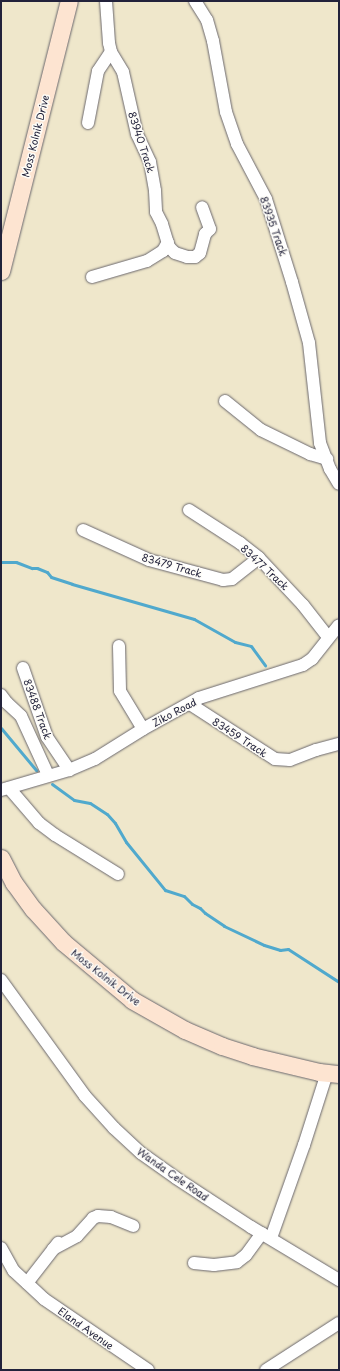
<!DOCTYPE html>
<style>
body{margin:0}
#map{position:relative;width:340px;height:1371px;overflow:hidden;background:#efe7cb;font-family:"Playpen Sans",sans-serif}
div>[style]{position:absolute}
[style*='--x']{left:calc(var(--x)*1px);top:calc(var(--y)*1px);width:calc(var(--w)*1px);rotate:calc(var(--a)*1deg)}
.stream>*{height:3px;margin:-1.5px;padding:0 1.5px;transform-origin:1.5px;border-radius:1.5px;background:#50a9cd}
.roads{filter:drop-shadow(0 0 1px #6a676d) drop-shadow(0 0 1px #6a676d)}
.street>*{height:12px;margin:-6px;padding:0 6px;transform-origin:6px;border-radius:6px;background:#fff}
.secondary>*{height:17px;margin:-8.5px;padding:0 8.5px;transform-origin:8.5px;border-radius:8.5px;background:#fde4d1}
span{translate:-50% -50%;white-space:nowrap;text-align:center;line-height:1.15;-webkit-text-stroke:3px #fdfcf7;paint-order:stroke}
.street-label{font-size:10px;color:#22223b}
.frame{position:absolute;inset:0;border:2px solid #22223b;pointer-events:none}
</style>
<div id="map">
<div class="stream">
<div style="--x:1;--y:562;--w:15;--a:0"></div>
<div style="--x:16;--y:562;--w:17;--a:21"></div>
<div style="--x:32;--y:568;--w:5;--a:0"></div>
<div style="--x:37;--y:568;--w:11;--a:22"></div>
<div style="--x:47;--y:572;--w:6;--a:51"></div>
<div style="--x:51;--y:577;--w:22;--a:18"></div>
<div style="--x:72;--y:584;--w:127;--a:16"></div>
<div style="--x:194;--y:619;--w:47;--a:29.3"></div>
<div style="--x:235;--y:642;--w:16;--a:14"></div>
<div style="--x:251;--y:646;--w:24;--a:54"></div>
<div style="--x:1;--y:728;--w:55;--a:50.2"></div>
<div style="--x:52;--y:784;--w:27;--a:36"></div>
<div style="--x:74;--y:800;--w:16;--a:11"></div>
<div style="--x:90;--y:803;--w:20;--a:33"></div>
<div style="--x:107;--y:814;--w:12;--a:48"></div>
<div style="--x:115;--y:823;--w:22;--a:60"></div>
<div style="--x:126;--y:842;--w:62;--a:50.9"></div>
<div style="--x:165;--y:890;--w:20;--a:18"></div>
<div style="--x:184;--y:896;--w:11;--a:45"></div>
<div style="--x:192;--y:904;--w:9;--a:27"></div>
<div style="--x:200;--y:908;--w:7;--a:45"></div>
<div style="--x:205;--y:913;--w:23;--a:34"></div>
<div style="--x:224;--y:926;--w:44;--a:25.4"></div>
<div style="--x:264;--y:945;--w:17;--a:17"></div>
<div style="--x:280;--y:950;--w:8;--a:-7"></div>
<div style="--x:288;--y:949;--w:61;--a:32.9"></div>
</div>
<div class="roads">
<div class="street">
<div style="--x:106;--y:1;--w:42;--a:85.9"></div>
<div style="--x:109;--y:43;--w:9;--a:77"></div>
<div style="--x:111;--y:52;--w:23;--a:59"></div>
<div style="--x:123;--y:72;--w:64;--a:77.3"></div>
<div style="--x:137;--y:134;--w:31;--a:65"></div>
<div style="--x:150;--y:162;--w:29;--a:80"></div>
<div style="--x:155;--y:191;--w:21;--a:87"></div>
<div style="--x:156;--y:212;--w:13;--a:63"></div>
<div style="--x:162;--y:224;--w:24;--a:73"></div>
<div style="--x:169;--y:247;--w:8;--a:45"></div>
<div style="--x:175;--y:253;--w:13;--a:18"></div>
<div style="--x:187;--y:257;--w:8;--a:0"></div>
<div style="--x:195;--y:257;--w:6;--a:-39"></div>
<div style="--x:200;--y:253;--w:20;--a:-75"></div>
<div style="--x:205;--y:234;--w:7;--a:-45"></div>
<div style="--x:210;--y:229;--w:23;--a:-110"></div>
<div style="--x:195;--y:1;--w:22;--a:58"></div>
<div style="--x:207;--y:20;--w:22;--a:74"></div>
<div style="--x:213;--y:41;--w:72;--a:79.6"></div>
<div style="--x:226;--y:112;--w:34;--a:71"></div>
<div style="--x:237;--y:144;--w:62;--a:62.2"></div>
<div style="--x:266;--y:199;--w:87;--a:72.6"></div>
<div style="--x:292;--y:282;--w:63;--a:74.4"></div>
<div style="--x:309;--y:343;--w:101;--a:83.7"></div>
<div style="--x:320;--y:443;--w:28;--a:69"></div>
<div style="--x:330;--y:469;--w:17;--a:59"></div>
<div style="--x:88;--y:123;--w:53;--a:-79.1"></div>
<div style="--x:98;--y:71;--w:23;--a:-56"></div>
<div style="--x:92;--y:277;--w:57;--a:-16.2"></div>
<div style="--x:147;--y:261;--w:19;--a:-32"></div>
<div style="--x:163;--y:251;--w:10;--a:-61"></div>
<div style="--x:225;--y:401;--w:46;--a:38.9"></div>
<div style="--x:261;--y:430;--w:55;--a:26.1"></div>
<div style="--x:310;--y:454;--w:18;--a:16"></div>
<div style="--x:189;--y:510;--w:61;--a:32.9"></div>
<div style="--x:240;--y:543;--w:24;--a:38"></div>
<div style="--x:259;--y:558;--w:64;--a:46.9"></div>
<div style="--x:303;--y:605;--w:41;--a:52"></div>
<div style="--x:83;--y:530;--w:72;--a:24.4"></div>
<div style="--x:149;--y:560;--w:77;--a:15.1"></div>
<div style="--x:223;--y:580;--w:9;--a:-6"></div>
<div style="--x:232;--y:579;--w:34;--a:-38"></div>
<div style="--x:119;--y:646;--w:45;--a:88.7"></div>
<div style="--x:120;--y:691;--w:44;--a:58.8"></div>
<div style="--x:23;--y:668;--w:73;--a:70.8"></div>
<div style="--x:47;--y:737;--w:40;--a:56"></div>
<div style="--x:1;--y:695;--w:10;--a:53"></div>
<div style="--x:7;--y:703;--w:19;--a:43"></div>
<div style="--x:21;--y:716;--w:65;--a:65.4"></div>
<div style="--x:190;--y:704;--w:101;--a:32.9"></div>
<div style="--x:275;--y:759;--w:15;--a:4"></div>
<div style="--x:290;--y:760;--w:28;--a:-21"></div>
<div style="--x:316;--y:750;--w:24;--a:-15"></div>
<div style="--x:9;--y:788;--w:46;--a:49.4"></div>
<div style="--x:39;--y:823;--w:20;--a:37"></div>
<div style="--x:55;--y:835;--w:74;--a:31.8"></div>
<div style="--x:1;--y:790;--w:71;--a:-16.4"></div>
<div style="--x:69;--y:770;--w:28;--a:-23"></div>
<div style="--x:95;--y:759;--w:57;--a:-32"></div>
<div style="--x:143;--y:729;--w:64;--a:-29"></div>
<div style="--x:199;--y:698;--w:109;--a:-17.6"></div>
<div style="--x:303;--y:665;--w:11;--a:-34"></div>
<div style="--x:312;--y:659;--w:43;--a:-51.5"></div>
<div style="--x:1;--y:980;--w:143;--a:54.1"></div>
<div style="--x:85;--y:1096;--w:43;--a:47.8"></div>
<div style="--x:114;--y:1128;--w:37;--a:43"></div>
<div style="--x:141;--y:1153;--w:43;--a:35.5"></div>
<div style="--x:176;--y:1178;--w:90;--a:33.2"></div>
<div style="--x:251;--y:1227;--w:103;--a:31.1"></div>
<div style="--x:271;--y:1238;--w:99;--a:-70.5"></div>
<div style="--x:304;--y:1145;--w:76;--a:-72.3"></div>
<div style="--x:1;--y:1248;--w:26;--a:61"></div>
<div style="--x:14;--y:1271;--w:41;--a:43"></div>
<div style="--x:44;--y:1299;--w:126;--a:34.3"></div>
<div style="--x:53;--y:1249;--w:27;--a:-28"></div>
<div style="--x:77;--y:1236;--w:24;--a:-48"></div>
<div style="--x:93;--y:1218;--w:5;--a:-22"></div>
<div style="--x:98;--y:1216;--w:13;--a:4"></div>
<div style="--x:111;--y:1217;--w:24;--a:22"></div>
<div style="--x:194;--y:1263;--w:20;--a:6"></div>
<div style="--x:214;--y:1265;--w:23;--a:-7"></div>
<div style="--x:237;--y:1262;--w:11;--a:-38"></div>
<div style="--x:246;--y:1255;--w:27;--a:-54"></div>
<div style="--x:27;--y:1283;--w:51;--a:-52.2"></div>
<div style="--x:266;--y:1370;--w:87;--a:-32.8"></div>
</div>
<div class="secondary">
<div style="--x:1;--y:271;--w:278;--a:-75.9"></div>
<div style="--x:1;--y:858;--w:28;--a:63"></div>
<div style="--x:14;--y:883;--w:32;--a:54"></div>
<div style="--x:33;--y:909;--w:45;--a:47.7"></div>
<div style="--x:63;--y:942;--w:90;--a:40"></div>
<div style="--x:132;--y:1000;--w:61;--a:29.5"></div>
<div style="--x:185;--y:1030;--w:40;--a:23.4"></div>
<div style="--x:222;--y:1046;--w:32;--a:18"></div>
<div style="--x:252;--y:1056;--w:69;--a:13.4"></div>
<div style="--x:319;--y:1072;--w:20;--a:6"></div>
</div>
</div>
<div class="street-label">
<span style="left:35px;top:136px;rotate:-76deg">Moss Kolnik Drive</span>
<span style="left:142px;top:142px;rotate:72deg">83940 Track</span>
<span style="left:274px;top:226px;rotate:71deg">83935 Track</span>
<span style="left:172px;top:565px;rotate:16deg">83479 Track</span>
<span style="left:265px;top:567px;rotate:43deg">83477 Track</span>
<span style="left:38px;top:709px;rotate:70deg">83488 Track</span>
<span style="left:174px;top:712px;rotate:-28deg">Ziko Road</span>
<span style="left:240px;top:737px;rotate:33deg">83459 Track</span>
<span style="left:106px;top:977px;rotate:38deg">Moss Kolnik Drive</span>
<span style="left:173px;top:1174px;rotate:35deg">Wanda Cele Road</span>
<span style="left:86px;top:1328px;rotate:35deg">Eland Avenue</span>
</div>
<div class="frame"></div>
</div>
